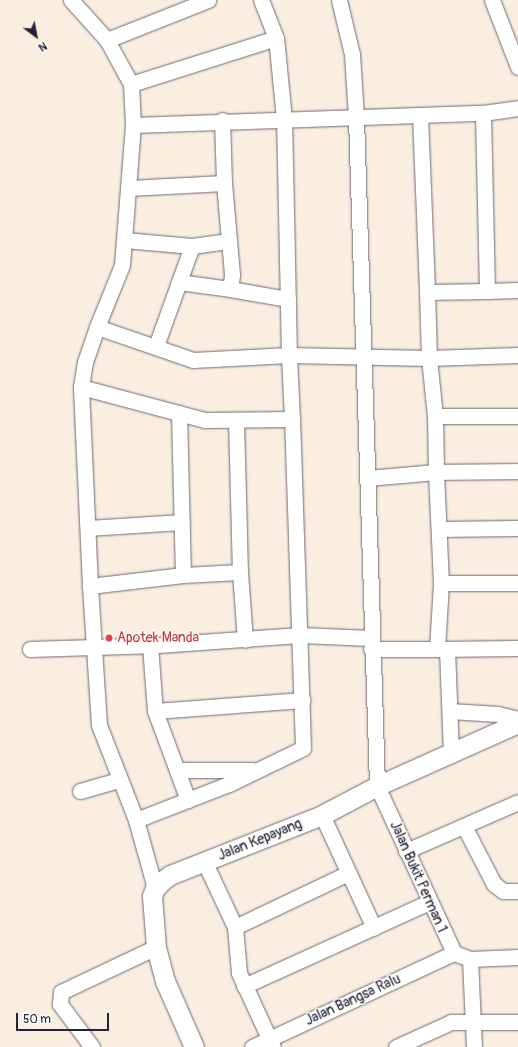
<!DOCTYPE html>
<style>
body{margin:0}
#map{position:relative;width:518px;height:1047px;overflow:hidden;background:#f9eedf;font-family:Pangolin,sans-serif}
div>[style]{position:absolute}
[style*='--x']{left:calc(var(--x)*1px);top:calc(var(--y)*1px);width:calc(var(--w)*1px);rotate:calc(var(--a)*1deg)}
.roads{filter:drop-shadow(0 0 1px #6d6974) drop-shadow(0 0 1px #6d6974)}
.minor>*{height:15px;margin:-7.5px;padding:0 7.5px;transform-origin:7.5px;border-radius:7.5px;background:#fff}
.tertiary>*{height:19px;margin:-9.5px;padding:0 9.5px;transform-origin:9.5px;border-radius:9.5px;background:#fff}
.dots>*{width:11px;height:11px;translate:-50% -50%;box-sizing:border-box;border:2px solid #fdfcf7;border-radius:50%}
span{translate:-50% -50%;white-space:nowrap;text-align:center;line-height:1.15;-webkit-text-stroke:3px #fdfcf7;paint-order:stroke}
.health-label{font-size:14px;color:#be3a42}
.left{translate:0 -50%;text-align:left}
.street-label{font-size:14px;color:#22223b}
.north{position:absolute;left:16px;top:16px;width:40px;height:40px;-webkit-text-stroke:3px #fdfcf7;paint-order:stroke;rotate:148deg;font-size:11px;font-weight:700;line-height:16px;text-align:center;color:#22223b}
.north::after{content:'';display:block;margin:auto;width:14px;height:18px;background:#22223b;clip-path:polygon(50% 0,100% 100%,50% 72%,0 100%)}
.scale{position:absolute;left:16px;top:1013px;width:93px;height:18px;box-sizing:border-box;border:2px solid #22223b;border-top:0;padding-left:5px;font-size:12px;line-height:14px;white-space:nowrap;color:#22223b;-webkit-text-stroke:3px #fdfcf7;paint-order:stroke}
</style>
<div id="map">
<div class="roads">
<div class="minor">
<div style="--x:71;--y:0;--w:54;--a:48"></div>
<div style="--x:107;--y:40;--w:50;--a:61.4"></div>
<div style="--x:131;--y:84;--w:41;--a:87.2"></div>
<div style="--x:133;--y:125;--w:350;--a:-2"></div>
<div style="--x:483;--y:113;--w:35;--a:-8"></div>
<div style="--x:339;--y:0;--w:56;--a:76.5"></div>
<div style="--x:352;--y:54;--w:63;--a:86.4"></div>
<div style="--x:356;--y:117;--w:669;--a:88.2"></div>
<div style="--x:377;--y:786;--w:184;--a:65.2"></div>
<div style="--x:454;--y:953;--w:17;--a:21"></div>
<div style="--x:470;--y:959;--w:48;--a:-2.4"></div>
<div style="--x:492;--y:0;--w:72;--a:68.8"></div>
<div style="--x:107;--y:40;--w:109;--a:-21.6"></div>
<div style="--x:131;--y:84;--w:152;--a:-17.6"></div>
<div style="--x:420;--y:115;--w:177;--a:87.7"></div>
<div style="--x:133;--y:125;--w:140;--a:94.5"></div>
<div style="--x:122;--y:265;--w:67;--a:112"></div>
<div style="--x:97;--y:327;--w:102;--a:19"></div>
<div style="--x:193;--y:360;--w:96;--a:-3"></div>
<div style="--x:289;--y:355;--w:236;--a:-91.2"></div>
<div style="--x:284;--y:119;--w:81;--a:-95.6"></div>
<div style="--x:276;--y:38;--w:41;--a:-111.5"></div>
<div style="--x:224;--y:183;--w:92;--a:85"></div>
<div style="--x:232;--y:275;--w:14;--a:98"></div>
<div style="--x:230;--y:289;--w:59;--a:9.8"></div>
<div style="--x:129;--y:188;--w:95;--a:-3"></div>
<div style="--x:224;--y:183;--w:63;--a:-91.8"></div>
<div style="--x:125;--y:240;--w:67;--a:5.1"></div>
<div style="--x:192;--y:246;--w:38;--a:110"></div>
<div style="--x:192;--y:246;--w:37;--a:-8"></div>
<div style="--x:487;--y:291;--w:31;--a:-2"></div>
<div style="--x:156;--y:346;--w:68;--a:-70.2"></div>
<div style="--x:179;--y:282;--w:51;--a:7.8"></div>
<div style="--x:81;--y:387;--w:128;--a:14.9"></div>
<div style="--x:205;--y:420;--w:87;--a:-0.7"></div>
<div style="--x:292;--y:419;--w:64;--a:-92.7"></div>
<div style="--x:289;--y:355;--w:140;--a:1.2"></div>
<div style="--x:429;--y:358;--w:66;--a:-91.7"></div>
<div style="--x:427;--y:292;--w:60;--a:-1"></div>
<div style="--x:487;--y:291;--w:178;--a:-91.3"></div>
<div style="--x:179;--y:413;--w:162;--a:88.6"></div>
<div style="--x:183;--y:575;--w:57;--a:-3"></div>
<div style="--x:435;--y:416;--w:83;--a:0"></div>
<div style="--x:236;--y:421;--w:151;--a:88.5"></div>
<div style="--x:240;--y:572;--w:68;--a:85.8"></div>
<div style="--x:368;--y:478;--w:68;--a:-5"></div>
<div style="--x:436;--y:472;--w:56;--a:-91"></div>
<div style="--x:435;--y:416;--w:58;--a:-95.9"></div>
<div style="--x:429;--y:358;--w:89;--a:-1.9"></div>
<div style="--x:88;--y:528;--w:94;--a:-3.7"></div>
<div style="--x:439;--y:529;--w:79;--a:-0.7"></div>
<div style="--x:183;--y:575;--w:94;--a:173.3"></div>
<div style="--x:90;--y:586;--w:139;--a:86.3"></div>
<div style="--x:99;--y:725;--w:102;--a:68.7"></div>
<div style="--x:136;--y:820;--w:100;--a:-21.2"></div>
<div style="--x:229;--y:784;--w:82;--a:-25.9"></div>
<div style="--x:303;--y:748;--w:329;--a:-91.9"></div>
<div style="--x:441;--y:583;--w:77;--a:0"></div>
<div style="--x:90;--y:586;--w:199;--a:-92.6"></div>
<div style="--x:81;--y:387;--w:25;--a:-81"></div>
<div style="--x:85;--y:362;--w:37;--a:-71"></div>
<div style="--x:150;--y:645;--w:66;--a:85.7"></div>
<div style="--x:155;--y:711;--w:148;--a:-4.3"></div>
<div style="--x:30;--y:649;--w:128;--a:-1.8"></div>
<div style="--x:158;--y:645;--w:142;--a:-4"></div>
<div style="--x:300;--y:635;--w:71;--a:2.4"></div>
<div style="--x:371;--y:649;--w:66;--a:0"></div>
<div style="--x:437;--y:649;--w:66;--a:-86.5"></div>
<div style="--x:441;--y:583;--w:111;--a:-92.6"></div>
<div style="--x:436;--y:472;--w:82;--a:-0.7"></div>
<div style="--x:437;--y:649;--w:81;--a:-0.7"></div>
<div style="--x:447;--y:649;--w:106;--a:87.8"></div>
<div style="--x:155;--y:711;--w:95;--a:69.7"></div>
<div style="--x:450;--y:711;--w:48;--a:3.6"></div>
<div style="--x:498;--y:714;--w:21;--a:14"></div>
<div style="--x:177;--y:770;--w:75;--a:0"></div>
<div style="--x:80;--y:791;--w:41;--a:-15.8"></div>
<div style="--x:322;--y:815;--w:124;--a:65.3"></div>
<div style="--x:136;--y:820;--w:71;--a:74.4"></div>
<div style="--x:464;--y:826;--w:65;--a:62.7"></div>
<div style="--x:494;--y:884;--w:11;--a:38"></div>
<div style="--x:503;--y:891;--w:15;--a:0"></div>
<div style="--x:406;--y:851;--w:122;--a:-23.6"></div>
<div style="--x:205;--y:863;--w:71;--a:64.9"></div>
<div style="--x:235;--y:927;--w:46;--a:85"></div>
<div style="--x:239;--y:973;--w:81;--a:65.3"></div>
<div style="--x:235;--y:927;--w:125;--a:-25.5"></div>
<div style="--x:470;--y:959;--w:88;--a:87.4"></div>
<div style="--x:244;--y:986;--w:203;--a:-24.4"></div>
<div style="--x:92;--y:1047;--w:54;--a:-126.7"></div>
<div style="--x:60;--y:1004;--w:12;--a:-85"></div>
<div style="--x:61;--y:992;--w:105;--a:-25.3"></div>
<div style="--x:252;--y:1047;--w:223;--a:-25"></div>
<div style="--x:396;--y:1047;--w:60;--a:-24.4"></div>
<div style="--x:451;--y:1022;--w:67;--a:0"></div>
</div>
<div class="tertiary">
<div style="--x:194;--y:1047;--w:72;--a:-113.7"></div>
<div style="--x:165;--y:981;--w:35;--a:-105"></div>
<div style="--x:156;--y:947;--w:51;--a:-94.5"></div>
<div style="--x:152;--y:896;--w:9;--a:-69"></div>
<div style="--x:155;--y:888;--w:10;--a:-45"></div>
<div style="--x:162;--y:881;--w:10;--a:-37"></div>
<div style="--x:170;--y:875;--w:163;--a:-21.5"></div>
<div style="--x:322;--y:815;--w:62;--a:-27.8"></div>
<div style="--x:377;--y:786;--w:154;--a:-24.1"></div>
</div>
</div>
<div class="dots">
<div style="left:109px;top:638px;background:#e0444e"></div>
</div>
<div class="health-label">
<span class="left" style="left:117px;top:638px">Apotek Manda</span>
</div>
<div class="street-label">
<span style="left:260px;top:840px;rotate:-22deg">Jalan Kepayang</span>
<span style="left:418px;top:877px;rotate:66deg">Jalan Bukit Perman 1</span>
<span style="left:353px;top:1000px;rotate:-25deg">Jalan Bangsa Ralu</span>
</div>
<div class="north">N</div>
<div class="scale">50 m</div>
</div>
